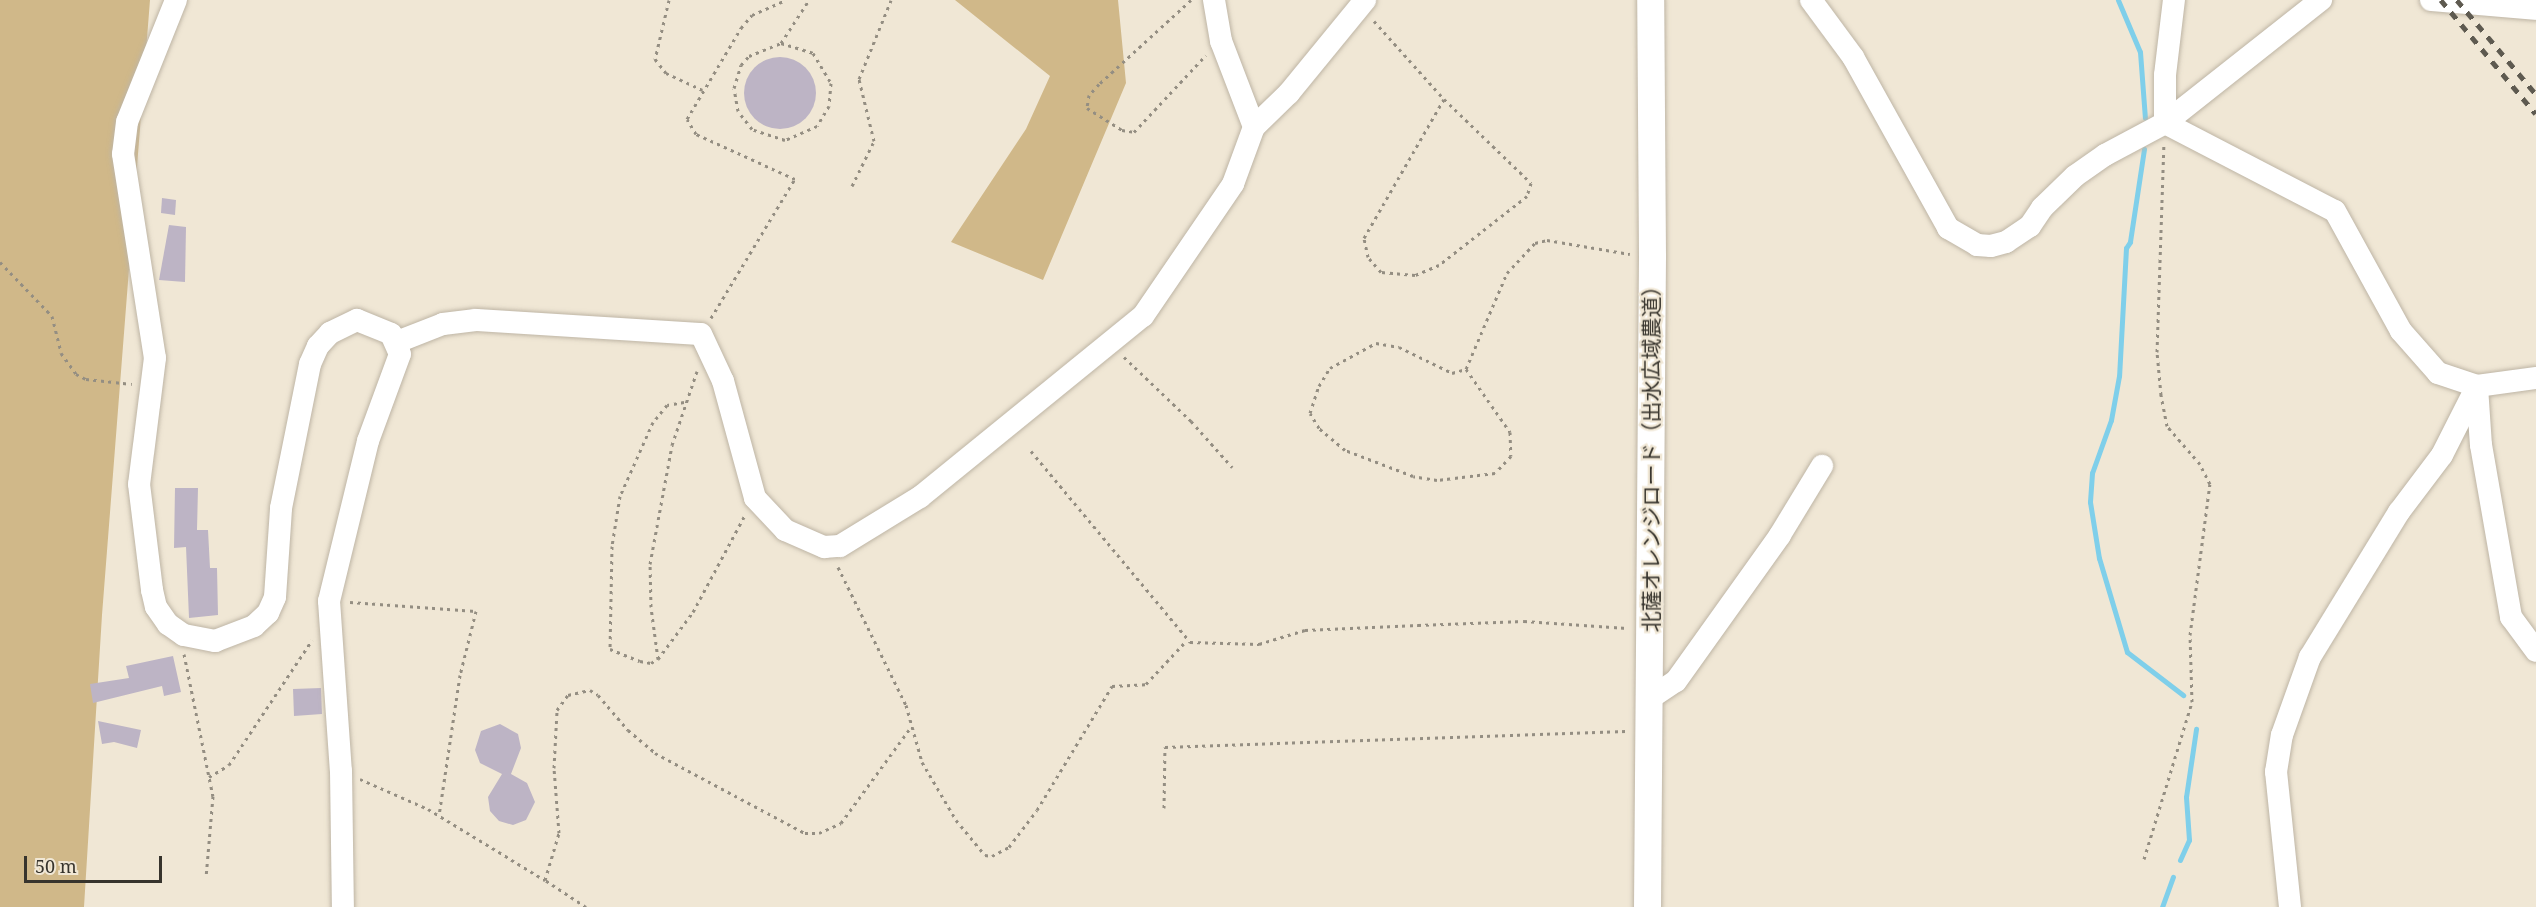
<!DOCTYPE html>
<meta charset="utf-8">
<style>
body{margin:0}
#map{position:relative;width:2536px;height:907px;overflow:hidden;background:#f0e7d5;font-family:"Noto Serif","Noto Sans JP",serif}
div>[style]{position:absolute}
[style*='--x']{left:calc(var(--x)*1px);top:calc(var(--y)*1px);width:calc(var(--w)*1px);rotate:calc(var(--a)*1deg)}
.green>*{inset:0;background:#d0b889}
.stream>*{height:5px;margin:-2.5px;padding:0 2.5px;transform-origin:2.5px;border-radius:2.5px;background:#7fcfea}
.building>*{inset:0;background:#bdb4c5}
.round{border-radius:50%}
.path>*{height:3px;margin-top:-1.5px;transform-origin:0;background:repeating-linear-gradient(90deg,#948e82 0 3px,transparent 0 7.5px)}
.roads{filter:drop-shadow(0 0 2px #beb5a5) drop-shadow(0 0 2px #beb5a5)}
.minor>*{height:22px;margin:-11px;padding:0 11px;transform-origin:11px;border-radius:11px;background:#fff}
.tertiary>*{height:27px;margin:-13.5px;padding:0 13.5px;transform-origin:13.5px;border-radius:13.5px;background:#fff}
.rail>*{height:4.5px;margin-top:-2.25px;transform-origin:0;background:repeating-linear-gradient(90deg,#5e5a50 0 8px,transparent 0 16px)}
span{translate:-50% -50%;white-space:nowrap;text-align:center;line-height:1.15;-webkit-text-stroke:4.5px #f0e7d5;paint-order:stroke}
.street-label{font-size:21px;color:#37342d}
.scale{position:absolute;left:24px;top:856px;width:138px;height:27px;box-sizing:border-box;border:3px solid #37342d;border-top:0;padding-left:8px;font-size:18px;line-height:21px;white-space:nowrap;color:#37342d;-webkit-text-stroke:4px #f0e7d5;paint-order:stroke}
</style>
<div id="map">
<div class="green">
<div style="clip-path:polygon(0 0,150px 0,102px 615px,84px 907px,0 907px)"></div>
<div style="clip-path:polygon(955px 0,1118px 0,1126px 83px,1043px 280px,951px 242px,1026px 129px,1050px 76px)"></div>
</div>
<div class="stream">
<div style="--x:2118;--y:0;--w:56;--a:67.1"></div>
<div style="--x:2140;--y:52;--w:66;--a:85.7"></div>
<div style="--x:2144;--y:149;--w:94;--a:98.6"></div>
<div style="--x:2130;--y:242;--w:7;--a:124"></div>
<div style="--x:2126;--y:248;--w:128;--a:93.1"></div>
<div style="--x:2119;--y:376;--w:45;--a:100.3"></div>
<div style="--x:2111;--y:420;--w:56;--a:109.7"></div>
<div style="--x:2092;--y:473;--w:29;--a:94"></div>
<div style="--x:2090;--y:502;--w:57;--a:80.9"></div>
<div style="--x:2099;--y:558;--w:98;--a:73.4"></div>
<div style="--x:2127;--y:652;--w:71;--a:37.5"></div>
<div style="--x:2180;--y:860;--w:22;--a:-66"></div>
<div style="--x:2189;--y:840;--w:43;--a:-94"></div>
<div style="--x:2186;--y:797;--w:69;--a:-81.6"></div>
<div style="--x:2162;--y:907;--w:32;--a:-70"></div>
</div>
<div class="building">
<div class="round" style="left:744px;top:57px;width:72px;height:72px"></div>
<div style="clip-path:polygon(162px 198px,176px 200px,175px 215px,161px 213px)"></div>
<div style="clip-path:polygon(169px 225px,186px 227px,185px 282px,159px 280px)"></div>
<div style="clip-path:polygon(175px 488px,198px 488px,197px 530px,208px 530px,210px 568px,217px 568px,218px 615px,189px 618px,186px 547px,174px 548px)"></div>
<div style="clip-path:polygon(173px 656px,181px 692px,164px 696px,162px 686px,93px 703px,90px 684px,129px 678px,126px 666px)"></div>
<div style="clip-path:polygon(321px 688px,322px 714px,294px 716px,293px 689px)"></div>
<div style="clip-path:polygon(98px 721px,141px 730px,137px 748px,114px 742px,102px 744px)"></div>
<div style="clip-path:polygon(500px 724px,518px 734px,521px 748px,511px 774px,527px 783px,535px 802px,526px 820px,513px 825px,499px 821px,490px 811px,488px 797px,502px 774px,480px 763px,475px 750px,481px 731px)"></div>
</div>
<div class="path">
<div style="--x:669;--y:0;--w:61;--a:103.3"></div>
<div style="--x:655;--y:59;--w:18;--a:52"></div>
<div style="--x:666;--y:73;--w:40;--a:25"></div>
<div style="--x:1191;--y:0;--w:125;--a:137.6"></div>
<div style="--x:1099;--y:84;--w:15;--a:132"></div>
<div style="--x:1089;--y:95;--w:13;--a:99"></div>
<div style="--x:1087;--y:108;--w:41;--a:32.2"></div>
<div style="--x:1122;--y:130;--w:12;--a:9"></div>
<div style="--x:1134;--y:132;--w:105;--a:-46.9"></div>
<div style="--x:1374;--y:21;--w:105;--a:48.1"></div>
<div style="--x:1444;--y:99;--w:121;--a:44"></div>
<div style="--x:1531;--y:183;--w:14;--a:107"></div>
<div style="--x:1527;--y:196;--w:112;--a:141.9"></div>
<div style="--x:1439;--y:265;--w:26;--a:157"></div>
<div style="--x:1415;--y:275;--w:34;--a:-175"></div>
<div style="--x:1381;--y:272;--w:20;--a:-131"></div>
<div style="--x:1368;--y:257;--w:19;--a:-102"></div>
<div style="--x:1364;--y:238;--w:160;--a:-60.1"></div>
<div style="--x:781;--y:43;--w:34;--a:17"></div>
<div style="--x:813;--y:53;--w:35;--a:59"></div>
<div style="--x:831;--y:83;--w:23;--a:95"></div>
<div style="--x:829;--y:106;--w:23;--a:121"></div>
<div style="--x:817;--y:126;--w:35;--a:156"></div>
<div style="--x:785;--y:140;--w:35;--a:-162"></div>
<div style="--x:752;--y:129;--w:23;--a:-128"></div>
<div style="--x:738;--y:111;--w:23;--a:-100"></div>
<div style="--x:734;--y:88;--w:24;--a:-73"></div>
<div style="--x:741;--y:65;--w:12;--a:-48"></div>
<div style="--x:749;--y:56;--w:35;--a:-22"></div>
<div style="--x:781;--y:43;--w:51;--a:-56.9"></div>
<div style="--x:852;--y:186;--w:50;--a:-63.9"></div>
<div style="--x:874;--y:141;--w:64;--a:-103.6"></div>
<div style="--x:859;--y:79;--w:85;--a:-67.9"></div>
<div style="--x:0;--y:262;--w:75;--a:46.1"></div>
<div style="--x:52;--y:316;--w:38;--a:76"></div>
<div style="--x:61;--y:353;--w:26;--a:54"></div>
<div style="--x:76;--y:374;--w:11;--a:27"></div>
<div style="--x:86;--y:379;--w:46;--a:6.2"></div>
<div style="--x:711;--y:318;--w:162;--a:-58.9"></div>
<div style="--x:795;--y:179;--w:109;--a:-155.6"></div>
<div style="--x:696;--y:134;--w:17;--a:-121"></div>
<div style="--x:687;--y:119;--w:106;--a:-59.3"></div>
<div style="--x:741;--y:28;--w:17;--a:-50"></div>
<div style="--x:752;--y:15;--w:36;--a:-24"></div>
<div style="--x:1124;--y:357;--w:93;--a:43.7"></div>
<div style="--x:1191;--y:421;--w:62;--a:48.3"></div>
<div style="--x:1466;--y:369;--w:77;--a:55.1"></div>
<div style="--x:1510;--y:432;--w:24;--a:88"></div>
<div style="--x:1511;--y:456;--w:23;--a:133"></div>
<div style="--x:1495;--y:473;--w:58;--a:173.1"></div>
<div style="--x:1437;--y:480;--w:24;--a:-171"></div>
<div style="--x:1413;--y:476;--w:73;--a:-159.1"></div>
<div style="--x:1345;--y:450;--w:34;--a:-140"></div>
<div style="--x:1319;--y:428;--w:17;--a:-121"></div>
<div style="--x:1310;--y:413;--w:28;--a:-72"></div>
<div style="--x:1319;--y:386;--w:21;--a:-59"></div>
<div style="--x:1330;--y:368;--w:52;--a:-28.5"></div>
<div style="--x:1376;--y:343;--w:23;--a:10"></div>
<div style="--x:1399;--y:347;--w:59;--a:26.1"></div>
<div style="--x:1452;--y:373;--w:15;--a:-16"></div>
<div style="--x:1466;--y:369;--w:104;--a:-66.9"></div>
<div style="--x:1507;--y:273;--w:41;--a:-47"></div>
<div style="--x:1535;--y:243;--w:12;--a:-14"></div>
<div style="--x:1547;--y:240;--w:84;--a:9.6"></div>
<div style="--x:684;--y:402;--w:17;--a:170"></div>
<div style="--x:667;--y:405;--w:22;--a:129"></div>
<div style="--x:653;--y:422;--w:81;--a:114"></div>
<div style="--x:620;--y:496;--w:51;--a:99.1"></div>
<div style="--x:612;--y:546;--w:103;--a:91.1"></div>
<div style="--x:610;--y:649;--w:32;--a:22"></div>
<div style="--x:640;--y:661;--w:11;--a:10"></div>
<div style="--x:651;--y:663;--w:8;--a:-30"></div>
<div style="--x:658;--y:659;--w:59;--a:-53.3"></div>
<div style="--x:693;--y:612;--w:110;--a:-61.8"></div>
<div style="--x:1031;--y:451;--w:249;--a:50.2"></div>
<div style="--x:1190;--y:642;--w:69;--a:1.7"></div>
<div style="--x:1259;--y:644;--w:48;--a:-16.9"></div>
<div style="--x:1305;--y:630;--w:113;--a:-2.5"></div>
<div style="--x:1418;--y:625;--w:106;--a:-2.2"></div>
<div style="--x:1524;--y:621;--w:103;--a:3.9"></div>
<div style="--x:838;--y:567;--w:154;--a:63.8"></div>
<div style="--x:906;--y:705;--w:59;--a:74.3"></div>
<div style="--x:922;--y:762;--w:67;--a:59.6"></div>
<div style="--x:956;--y:820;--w:45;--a:50.4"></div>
<div style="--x:985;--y:855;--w:7;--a:8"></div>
<div style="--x:992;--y:856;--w:19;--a:-28"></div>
<div style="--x:1009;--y:847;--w:46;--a:-52.9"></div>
<div style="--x:1037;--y:810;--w:145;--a:-58.8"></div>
<div style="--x:1112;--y:686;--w:34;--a:-3"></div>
<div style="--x:1146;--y:684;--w:60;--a:-47"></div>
<div style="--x:350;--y:602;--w:126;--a:4.1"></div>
<div style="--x:476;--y:611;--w:66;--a:104"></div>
<div style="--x:460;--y:675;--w:142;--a:98.5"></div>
<div style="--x:184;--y:654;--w:145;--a:78.5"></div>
<div style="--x:213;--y:796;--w:81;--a:94.9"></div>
<div style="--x:658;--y:659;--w:52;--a:-97.7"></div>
<div style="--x:651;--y:607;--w:43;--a:-91.3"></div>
<div style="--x:650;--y:564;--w:121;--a:-79.5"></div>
<div style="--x:672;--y:445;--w:78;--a:-71.3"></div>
<div style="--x:209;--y:777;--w:23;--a:-31"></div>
<div style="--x:229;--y:765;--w:150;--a:-56.4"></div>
<div style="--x:360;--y:779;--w:74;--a:23.8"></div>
<div style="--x:428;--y:809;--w:137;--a:31.3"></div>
<div style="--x:1164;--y:808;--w:61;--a:-89.1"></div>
<div style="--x:1165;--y:747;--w:461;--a:-2"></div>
<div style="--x:2144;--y:859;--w:164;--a:-73"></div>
<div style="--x:2192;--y:702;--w:67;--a:-91.7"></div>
<div style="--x:2190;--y:635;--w:152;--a:-82.5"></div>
<div style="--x:2210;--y:484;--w:22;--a:-117"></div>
<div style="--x:2200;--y:464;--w:50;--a:-131"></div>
<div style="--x:2167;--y:426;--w:32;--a:-101"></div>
<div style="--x:2161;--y:395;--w:43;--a:-95.3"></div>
<div style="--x:2157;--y:352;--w:206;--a:-88.1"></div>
<div style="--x:586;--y:907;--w:49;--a:-146.6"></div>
<div style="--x:545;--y:880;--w:49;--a:-73.4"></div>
<div style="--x:559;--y:833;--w:65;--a:-94.4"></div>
<div style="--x:554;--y:768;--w:58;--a:-87"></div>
<div style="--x:557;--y:710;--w:19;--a:-54"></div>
<div style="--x:568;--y:695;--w:23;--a:-13"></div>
<div style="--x:590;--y:690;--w:9;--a:32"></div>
<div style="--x:598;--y:695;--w:46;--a:49.4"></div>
<div style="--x:628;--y:730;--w:35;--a:40"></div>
<div style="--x:655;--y:753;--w:170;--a:28.1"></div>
<div style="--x:805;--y:833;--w:14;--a:0"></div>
<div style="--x:819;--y:833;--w:24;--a:-24"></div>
<div style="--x:841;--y:823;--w:119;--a:-53.9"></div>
</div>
<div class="roads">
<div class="minor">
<div style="--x:176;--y:0;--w:131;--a:111.9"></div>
<div style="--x:127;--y:122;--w:32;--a:97"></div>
<div style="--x:123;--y:154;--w:206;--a:81.1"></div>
<div style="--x:155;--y:358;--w:127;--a:97.2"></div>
<div style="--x:139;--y:484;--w:107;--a:83"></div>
<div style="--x:152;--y:590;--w:17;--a:77"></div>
<div style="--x:156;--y:607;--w:21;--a:55"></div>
<div style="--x:168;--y:624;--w:19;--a:35"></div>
<div style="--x:184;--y:635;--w:32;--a:11"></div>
<div style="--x:215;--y:641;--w:42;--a:-21"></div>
<div style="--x:254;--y:626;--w:19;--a:-43"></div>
<div style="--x:268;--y:613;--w:17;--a:-66"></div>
<div style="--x:275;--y:597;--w:89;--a:-86.1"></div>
<div style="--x:281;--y:508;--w:147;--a:-78.6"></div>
<div style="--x:310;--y:364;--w:20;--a:-66"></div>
<div style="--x:318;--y:346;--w:18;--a:-47"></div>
<div style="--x:330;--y:333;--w:30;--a:-26"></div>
<div style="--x:357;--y:320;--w:37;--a:22"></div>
<div style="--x:391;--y:334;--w:22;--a:66"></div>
<div style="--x:400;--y:354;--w:93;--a:110.2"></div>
<div style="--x:368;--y:441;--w:165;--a:103.7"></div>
<div style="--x:329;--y:601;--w:170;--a:86"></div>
<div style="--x:341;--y:771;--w:136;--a:89.2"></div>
<div style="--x:1214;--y:0;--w:42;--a:80.3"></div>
<div style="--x:1221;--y:41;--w:92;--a:69"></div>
<div style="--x:1811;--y:0;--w:71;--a:53.6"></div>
<div style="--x:1853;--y:57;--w:196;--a:60.9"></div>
<div style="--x:1948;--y:228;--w:34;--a:30"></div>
<div style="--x:1977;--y:245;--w:14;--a:4"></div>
<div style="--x:1991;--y:246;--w:16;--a:-15"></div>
<div style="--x:2006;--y:242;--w:29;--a:-34"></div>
<div style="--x:2030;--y:226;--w:22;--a:-56"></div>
<div style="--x:2042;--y:208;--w:46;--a:-44.1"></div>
<div style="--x:2075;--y:176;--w:37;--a:-35"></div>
<div style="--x:2105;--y:155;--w:68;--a:-28.1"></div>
<div style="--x:2165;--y:123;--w:199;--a:-38.3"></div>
<div style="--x:2431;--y:0;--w:105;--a:4.9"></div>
<div style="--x:2165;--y:123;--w:191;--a:27.4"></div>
<div style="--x:2335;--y:211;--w:137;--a:61.2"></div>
<div style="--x:2401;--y:331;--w:56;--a:48.6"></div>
<div style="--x:2438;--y:373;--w:41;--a:18.4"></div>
<div style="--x:2477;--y:386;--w:60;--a:-7.7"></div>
<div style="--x:2165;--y:123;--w:48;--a:-90"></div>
<div style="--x:2165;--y:75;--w:76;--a:-83.2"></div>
<div style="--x:397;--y:342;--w:49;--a:-21.4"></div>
<div style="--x:443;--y:324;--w:33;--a:-7"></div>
<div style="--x:476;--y:320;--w:225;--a:3.6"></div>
<div style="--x:701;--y:334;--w:52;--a:64.9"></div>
<div style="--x:723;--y:381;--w:121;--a:74.7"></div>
<div style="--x:755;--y:498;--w:44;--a:46.8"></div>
<div style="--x:785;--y:530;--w:43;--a:23.6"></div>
<div style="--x:824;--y:547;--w:16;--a:-4"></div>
<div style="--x:840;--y:546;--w:94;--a:-31.5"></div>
<div style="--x:920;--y:497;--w:287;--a:-39.1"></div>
<div style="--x:1143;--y:316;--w:160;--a:-55.7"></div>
<div style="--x:1233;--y:184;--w:61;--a:-69.8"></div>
<div style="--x:1254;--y:127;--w:49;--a:-44.2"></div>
<div style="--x:1289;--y:93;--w:120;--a:-50.7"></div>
<div style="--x:2477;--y:387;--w:58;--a:86.1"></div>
<div style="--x:2481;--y:445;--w:175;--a:80.1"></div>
<div style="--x:2511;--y:617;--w:42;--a:53.7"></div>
<div style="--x:1649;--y:699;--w:32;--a:-34"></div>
<div style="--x:1676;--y:681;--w:179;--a:-54.5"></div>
<div style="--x:1780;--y:535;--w:81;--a:-58.7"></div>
<div style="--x:2290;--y:907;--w:136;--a:-95.9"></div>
<div style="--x:2276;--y:772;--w:37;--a:-81"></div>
<div style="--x:2282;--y:735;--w:83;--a:-70.3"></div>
<div style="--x:2310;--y:657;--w:170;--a:-58.5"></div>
<div style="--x:2399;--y:512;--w:71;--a:-53"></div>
<div style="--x:2442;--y:455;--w:77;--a:-63.1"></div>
</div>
<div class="tertiary">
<div style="--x:1647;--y:907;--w:651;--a:-89.56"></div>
<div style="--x:1652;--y:256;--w:256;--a:-90.4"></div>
</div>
</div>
<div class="rail">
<div style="--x:2441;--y:0;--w:148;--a:50.2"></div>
<div style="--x:2457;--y:0;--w:123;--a:50"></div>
</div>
<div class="street-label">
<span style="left:1651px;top:454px;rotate:-90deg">北薩オレンジロード（出水広域農道）</span>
</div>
<div class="scale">50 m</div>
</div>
